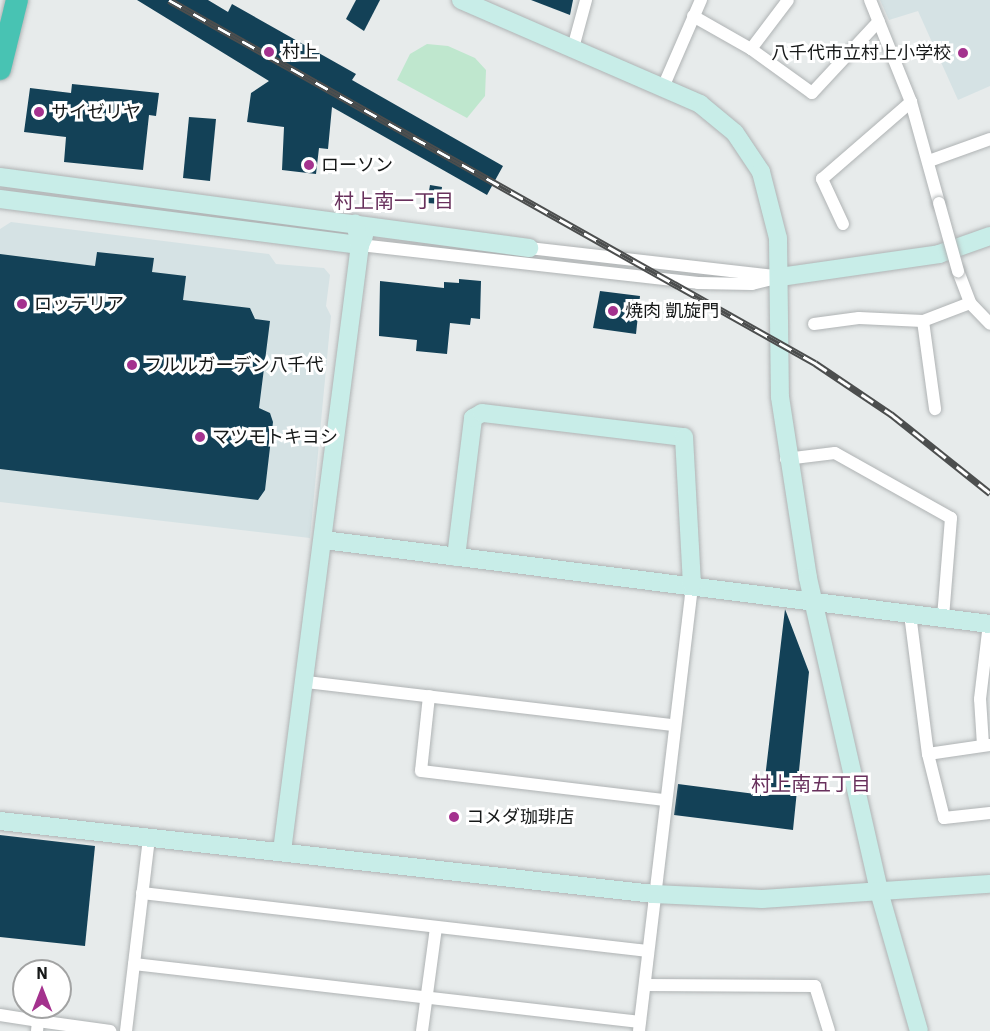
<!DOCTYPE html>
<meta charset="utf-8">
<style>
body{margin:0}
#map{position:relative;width:990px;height:1031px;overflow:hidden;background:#e7ebeb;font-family:"IBM Plex Sans","Noto Sans JP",sans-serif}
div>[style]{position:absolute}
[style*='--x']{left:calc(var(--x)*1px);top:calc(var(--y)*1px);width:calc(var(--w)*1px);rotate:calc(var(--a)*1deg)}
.built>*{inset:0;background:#d5e2e4}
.green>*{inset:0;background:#bfe7ce}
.building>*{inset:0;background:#134157}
.roads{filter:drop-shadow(0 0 2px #afb3b4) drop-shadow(0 0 2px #afb3b4)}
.street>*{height:12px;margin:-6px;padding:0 6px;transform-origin:6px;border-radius:6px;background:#fff}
.secondary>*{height:18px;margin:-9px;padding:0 9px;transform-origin:9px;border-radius:9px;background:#c8ede8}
.highway>*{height:22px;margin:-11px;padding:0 11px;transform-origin:11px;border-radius:11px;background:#48c3b3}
.rail>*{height:7px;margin-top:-3.5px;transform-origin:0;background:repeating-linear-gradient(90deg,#fff 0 14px,#4c4e4e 0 28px);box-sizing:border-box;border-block:2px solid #4c4e4e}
.bridges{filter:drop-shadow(0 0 2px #afb3b4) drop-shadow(0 0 2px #afb3b4)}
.street-bridge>*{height:12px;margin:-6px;padding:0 6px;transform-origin:6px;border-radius:6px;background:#fff}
.dots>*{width:16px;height:16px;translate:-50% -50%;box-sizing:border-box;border:3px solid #fff;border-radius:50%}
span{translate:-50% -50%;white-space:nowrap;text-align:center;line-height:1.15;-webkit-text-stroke:6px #fff;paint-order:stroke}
.poi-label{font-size:18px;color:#161818}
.left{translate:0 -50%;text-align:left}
.right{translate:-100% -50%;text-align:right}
.neighbourhood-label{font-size:20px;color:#68305c}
.north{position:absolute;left:12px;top:959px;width:60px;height:60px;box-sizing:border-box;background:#fff;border:2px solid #a2a3a3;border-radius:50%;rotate:0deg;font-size:16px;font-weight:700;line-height:24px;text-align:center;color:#161818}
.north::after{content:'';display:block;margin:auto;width:21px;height:27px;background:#a4328e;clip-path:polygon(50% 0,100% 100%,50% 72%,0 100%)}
</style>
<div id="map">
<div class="built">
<div style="clip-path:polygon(880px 0,990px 0,990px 86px,958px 100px,918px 11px,889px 20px)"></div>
<div style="clip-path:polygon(11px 222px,269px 254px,276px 264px,324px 268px,330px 275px,326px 306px,331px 316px,310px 538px,0 502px,0 229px)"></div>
</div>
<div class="green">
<div style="clip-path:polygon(427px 44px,448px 46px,475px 58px,486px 70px,485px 96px,467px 118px,397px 80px,410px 54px)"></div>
</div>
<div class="building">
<div style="clip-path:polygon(137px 0,208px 0,228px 12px,232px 4px,356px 74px,352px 80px,503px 166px,487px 195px,332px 107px,328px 149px,319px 148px,316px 174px,282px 170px,284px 127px,247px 122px,251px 93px,269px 81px)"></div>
<div style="clip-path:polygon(356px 0,380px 0,364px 31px,346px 19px)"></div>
<div style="clip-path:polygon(531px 0,573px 0,570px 15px)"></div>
<div style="clip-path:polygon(72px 84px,159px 93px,156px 116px,149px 115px,143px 170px,64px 162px,66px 137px,24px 132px,30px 88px,71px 93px)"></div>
<div style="clip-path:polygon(189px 117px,216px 119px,210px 181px,183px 178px)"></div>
<div style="clip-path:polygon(430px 185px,442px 187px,440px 204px,427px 203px)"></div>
<div style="clip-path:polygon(97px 252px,154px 258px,152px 272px,186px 276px,183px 300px,250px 308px,255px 319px,270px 321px,259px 408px,270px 413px,273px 422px,265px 490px,258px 500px,0 469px,0 254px,95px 266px)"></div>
<div style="clip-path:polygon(459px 279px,481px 281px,480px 319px,471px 318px,470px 325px,450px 323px,447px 354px,416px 351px,417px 340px,379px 336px,380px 281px,444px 288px,444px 282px,459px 283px)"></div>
<div style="clip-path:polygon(600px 291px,640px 296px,636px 334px,593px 328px)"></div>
<div style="clip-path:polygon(785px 609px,809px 672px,793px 830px,674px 815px,678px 784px,763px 795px)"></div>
<div style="clip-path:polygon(0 835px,95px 846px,85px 946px,0 937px)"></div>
</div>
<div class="roads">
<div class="street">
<div style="--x:870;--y:0;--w:110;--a:68.1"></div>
<div style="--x:911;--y:102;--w:105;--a:74.5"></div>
<div style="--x:693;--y:16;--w:67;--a:29.6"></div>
<div style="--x:751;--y:49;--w:75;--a:35.8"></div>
<div style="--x:812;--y:93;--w:98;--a:-47.1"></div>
<div style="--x:573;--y:48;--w:50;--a:-74.8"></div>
<div style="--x:751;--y:49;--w:61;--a:-52.9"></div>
<div style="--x:664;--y:85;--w:93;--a:-66.5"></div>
<div style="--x:929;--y:161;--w:65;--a:-19.8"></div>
<div style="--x:843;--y:224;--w:50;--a:-115"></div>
<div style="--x:822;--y:179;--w:118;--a:-40.9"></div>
<div style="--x:360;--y:245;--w:340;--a:6.4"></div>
<div style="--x:698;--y:283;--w:54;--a:1.1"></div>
<div style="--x:752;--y:284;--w:29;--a:-14"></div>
<div style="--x:529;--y:248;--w:249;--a:6.5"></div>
<div style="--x:958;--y:271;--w:34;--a:69"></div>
<div style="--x:970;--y:303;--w:29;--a:46"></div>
<div style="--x:923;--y:321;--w:89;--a:82.2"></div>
<div style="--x:814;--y:324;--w:45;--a:-7.6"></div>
<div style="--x:859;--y:318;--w:64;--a:2.7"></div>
<div style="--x:923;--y:321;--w:50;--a:-21"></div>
<div style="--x:786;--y:459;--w:49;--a:-7"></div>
<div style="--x:835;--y:453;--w:133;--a:29.3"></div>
<div style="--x:951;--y:518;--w:100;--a:94.6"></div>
<div style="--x:910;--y:614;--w:141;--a:82.7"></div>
<div style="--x:928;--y:754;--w:66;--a:76"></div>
<div style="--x:944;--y:818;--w:46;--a:-6.2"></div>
<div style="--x:306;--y:682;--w:370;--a:6.7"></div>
<div style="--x:429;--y:696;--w:75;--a:96.1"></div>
<div style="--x:421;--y:771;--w:244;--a:6.8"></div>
<div style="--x:983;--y:745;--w:46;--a:-93.7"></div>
<div style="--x:980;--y:699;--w:77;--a:-83.2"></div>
<div style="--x:928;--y:754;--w:62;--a:-8.4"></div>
<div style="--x:142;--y:893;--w:509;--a:6.54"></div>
<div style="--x:134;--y:964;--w:509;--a:6.54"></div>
<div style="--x:645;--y:985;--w:170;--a:0.3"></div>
<div style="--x:815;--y:986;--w:47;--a:72.7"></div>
<div style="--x:0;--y:1015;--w:38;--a:9"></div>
<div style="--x:37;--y:1031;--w:10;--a:-84"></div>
<div style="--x:38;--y:1021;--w:73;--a:7.9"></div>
<div style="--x:126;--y:1031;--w:195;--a:-83.2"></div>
<div style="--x:422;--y:1031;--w:105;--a:-82.3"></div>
<div style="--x:639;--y:1031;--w:449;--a:-83.2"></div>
</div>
<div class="secondary">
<div style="--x:461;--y:0;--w:261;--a:23.5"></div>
<div style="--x:700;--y:104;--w:45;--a:39.6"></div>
<div style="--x:735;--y:133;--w:47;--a:56.3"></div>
<div style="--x:761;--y:172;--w:68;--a:75.6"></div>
<div style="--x:778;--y:238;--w:159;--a:89.3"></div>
<div style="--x:780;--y:397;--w:183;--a:81.2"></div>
<div style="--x:808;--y:578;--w:325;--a:77.2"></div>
<div style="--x:880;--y:895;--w:141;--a:74"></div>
<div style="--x:0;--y:177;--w:534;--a:7.64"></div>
<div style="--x:0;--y:199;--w:363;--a:7.3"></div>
<div style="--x:360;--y:245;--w:10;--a:-66"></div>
<div style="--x:780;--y:277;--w:161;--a:-8.2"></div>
<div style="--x:939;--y:254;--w:54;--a:-19.4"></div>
<div style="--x:324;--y:540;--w:671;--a:7.19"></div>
<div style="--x:456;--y:557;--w:140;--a:-83"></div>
<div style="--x:473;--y:418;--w:10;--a:-29"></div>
<div style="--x:482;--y:413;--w:203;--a:6.8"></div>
<div style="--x:684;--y:437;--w:148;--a:86.9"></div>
<div style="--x:0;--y:821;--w:658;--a:6.37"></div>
<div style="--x:654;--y:894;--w:108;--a:2.7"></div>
<div style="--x:762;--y:899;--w:228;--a:-3.8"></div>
<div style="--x:282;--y:851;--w:611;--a:-82.67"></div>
<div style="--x:360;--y:245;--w:22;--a:-103"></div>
</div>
<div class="highway">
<div style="--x:0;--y:69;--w:71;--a:-76.2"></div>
</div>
</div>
<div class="rail">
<div style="--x:169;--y:0;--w:741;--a:29.33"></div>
<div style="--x:815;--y:363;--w:92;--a:33.9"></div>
<div style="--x:891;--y:414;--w:127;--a:38.6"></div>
</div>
<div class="bridges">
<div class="street-bridge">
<div style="--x:939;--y:203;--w:71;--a:74.4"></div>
</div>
</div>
<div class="dots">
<div style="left:269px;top:52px;background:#a4328e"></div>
<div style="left:963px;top:53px;background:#a4328e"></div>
<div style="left:39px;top:112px;background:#a4328e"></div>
<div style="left:309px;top:165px;background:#a4328e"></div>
<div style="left:22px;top:304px;background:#a4328e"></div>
<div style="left:613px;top:311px;background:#a4328e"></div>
<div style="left:132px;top:365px;background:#a4328e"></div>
<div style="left:200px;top:437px;background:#a4328e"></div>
<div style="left:454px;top:817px;background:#a4328e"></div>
</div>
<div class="poi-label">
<span class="left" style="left:282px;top:52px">村上</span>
<span class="right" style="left:951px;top:53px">八千代市立村上小学校</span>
<span class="left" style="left:51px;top:112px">サイゼリヤ</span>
<span class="left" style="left:321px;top:165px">ローソン</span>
<span class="left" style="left:34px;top:304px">ロッテリア</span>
<span class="left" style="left:625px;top:311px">焼肉 凱旋門</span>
<span class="left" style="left:144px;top:365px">フルルガーデン八千代</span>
<span class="left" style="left:212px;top:437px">マツモトキヨシ</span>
<span class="left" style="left:466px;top:817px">コメダ珈琲店</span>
</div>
<div class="neighbourhood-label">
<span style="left:394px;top:200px">村上南一丁目</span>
<span style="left:811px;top:783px">村上南五丁目</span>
</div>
<div class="north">N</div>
</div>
